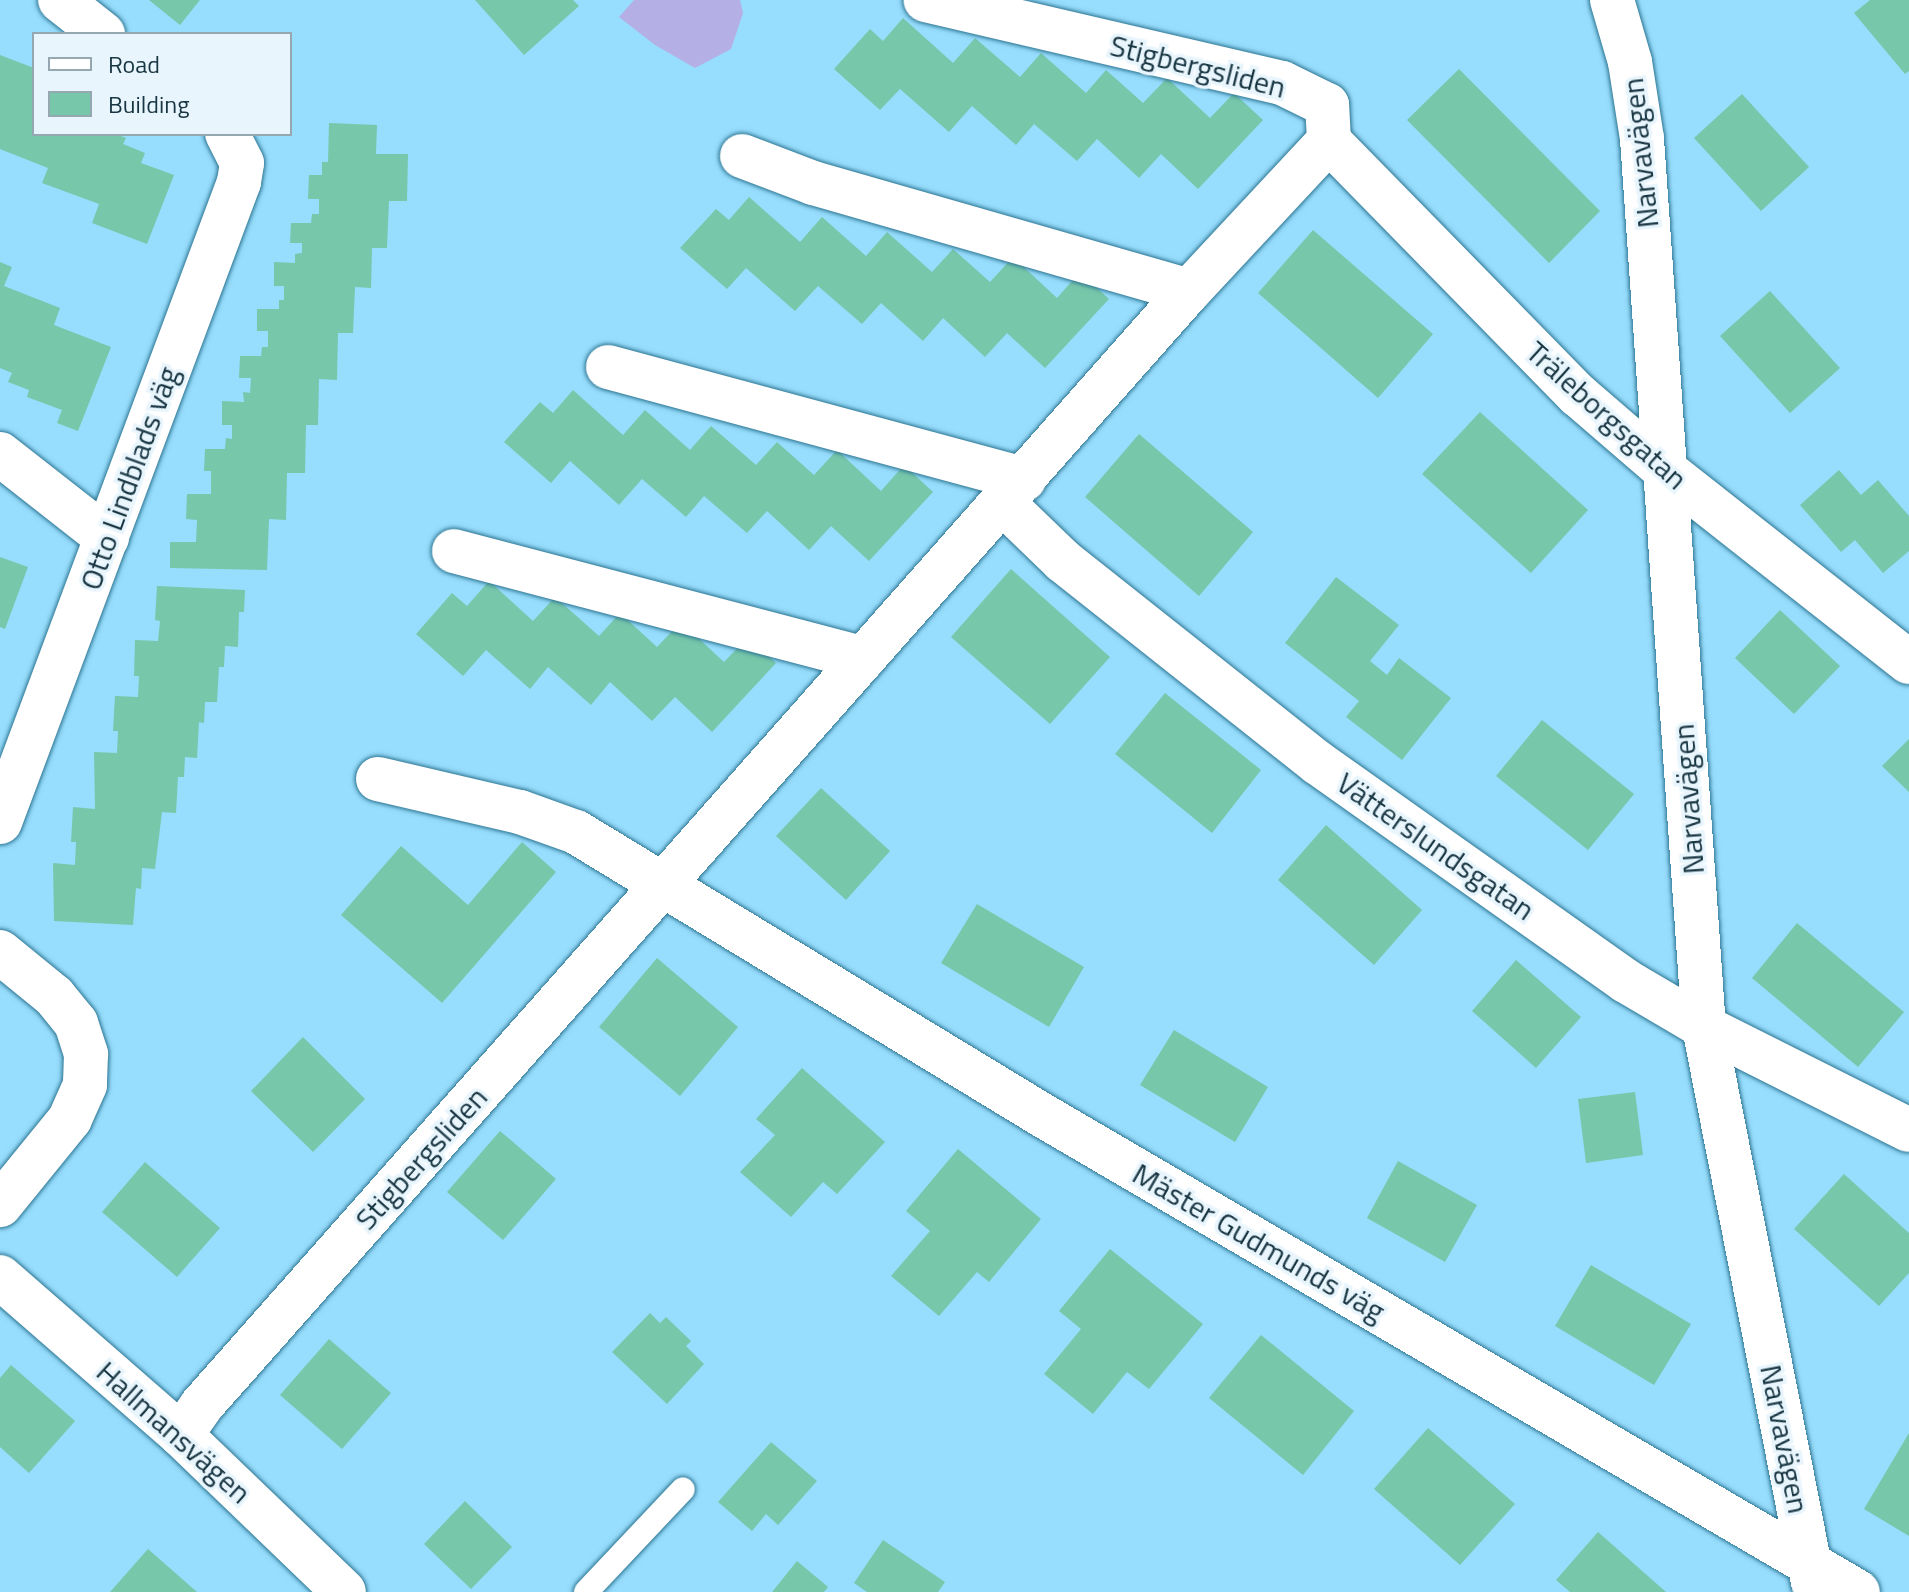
<!DOCTYPE html>
<meta charset="utf-8">
<style>
body{margin:0}
#map{position:relative;width:1909px;height:1592px;overflow:hidden;background:#97ddfd;font-family:"Titillium Web",sans-serif}
div>[style]{position:absolute}
[style*='--x']{left:calc(var(--x)*1px);top:calc(var(--y)*1px);width:calc(var(--w)*1px);rotate:calc(var(--a)*1deg)}
.green>*{inset:0;background:#b4afe5}
.building>*{inset:0;background:#77c7aa}
.roads{filter:drop-shadow(0 0 2px #2d7592) drop-shadow(0 0 2px #2d7592)}
.service>*{height:24px;margin:-12px;padding:0 12px;transform-origin:12px;border-radius:12px;background:#fff}
.minor>*{height:44px;margin:-22px;padding:0 22px;transform-origin:22px;border-radius:22px;background:#fff}
span{translate:-50% -50%;white-space:nowrap;text-align:center;line-height:1.15;-webkit-text-stroke:7px #e8f5fc;paint-order:stroke}
.street-label{font-size:30px;color:#183542}
.legend{position:absolute;left:32px;top:32px;width:260px;height:104px;box-sizing:border-box;background:#e8f5fc;border:2px solid #95a8b2;margin:0;padding:10px 14px;list-style:none;font-size:24px;color:#183542}
.legend li{display:flex;align-items:center;gap:16px;height:40px}
.legend b{width:40px;border:2px solid #95a8b2}
</style>
<div id="map">
<div class="green">
<div style="clip-path:polygon(634px 0,740px 0,743px 13px,731px 49px,695px 68px,655px 45px,619px 17px)"></div>
</div>
<div class="building">
<div style="clip-path:polygon(149px 0,200px 0,180px 25px)"></div>
<div style="clip-path:polygon(475px 0,573px 0,579px 6px,524px 55px)"></div>
<div style="clip-path:polygon(1870px 0,1909px 0,1909px 71px,1905px 74px,1854px 13px)"></div>
<div style="clip-path:polygon(903px 18px,953px 63px,975px 38px,1020px 77px,1041px 53px,1086px 93px,1106px 70px,1143px 103px,1167px 78px,1210px 118px,1234px 93px,1263px 120px,1198px 189px,1161px 154px,1139px 178px,1097px 139px,1077px 161px,1034px 124px,1016px 145px,972px 106px,949px 132px,900px 89px,880px 110px,834px 69px,870px 29px,883px 41px)"></div>
<div style="clip-path:polygon(0 55px,34px 68px,34px 134px,116px 134px,126px 138px,123px 144px,145px 153px,141px 163px,174px 175px,147px 244px,92px 223px,99px 204px,42px 183px,48px 168px,0 149px)"></div>
<div style="clip-path:polygon(1459px 69px,1600px 211px,1549px 263px,1407px 120px)"></div>
<div style="clip-path:polygon(1742px 94px,1809px 167px,1761px 211px,1694px 138px)"></div>
<div style="clip-path:polygon(329px 123px,377px 125px,376px 154px,408px 154px,407px 201px,389px 201px,387px 248px,372px 248px,371px 288px,355px 287px,353px 333px,338px 333px,337px 380px,319px 379px,318px 425px,306px 425px,305px 473px,287px 473px,286px 520px,269px 519px,267px 570px,170px 568px,170px 542px,196px 542px,197px 520px,186px 519px,187px 494px,211px 494px,211px 471px,204px 471px,205px 449px,225px 449px,226px 438px,232px 439px,232px 425px,222px 425px,222px 401px,244px 402px,243px 392px,250px 393px,251px 378px,239px 378px,240px 356px,261px 356px,262px 347px,268px 347px,268px 331px,257px 331px,257px 309px,279px 309px,279px 300px,284px 300px,284px 286px,274px 286px,274px 262px,295px 263px,295px 254px,302px 253px,302px 243px,290px 243px,291px 223px,311px 223px,312px 214px,319px 214px,319px 199px,308px 199px,309px 175px,322px 175px,322px 162px,328px 162px)"></div>
<div style="clip-path:polygon(749px 197px,800px 242px,822px 217px,866px 256px,887px 232px,932px 272px,953px 249px,990px 282px,1013px 257px,1057px 298px,1080px 272px,1109px 299px,1045px 368px,1007px 333px,985px 357px,943px 318px,923px 341px,881px 303px,862px 324px,818px 286px,795px 311px,746px 268px,727px 289px,680px 248px,716px 209px,729px 220px)"></div>
<div style="clip-path:polygon(1313px 230px,1433px 334px,1378px 398px,1258px 293px)"></div>
<div style="clip-path:polygon(0 262px,12px 267px,4px 286px,60px 308px,54px 325px,111px 347px,78px 431px,57px 423px,62px 410px,27px 397px,29px 390px,8px 382px,12px 373px,0 368px)"></div>
<div style="clip-path:polygon(1770px 291px,1840px 368px,1790px 413px,1720px 336px)"></div>
<div style="clip-path:polygon(573px 390px,623px 435px,645px 410px,690px 450px,711px 426px,756px 465px,777px 442px,814px 475px,837px 450px,881px 491px,904px 465px,933px 492px,869px 561px,831px 526px,809px 550px,767px 511px,747px 533px,704px 496px,686px 517px,642px 479px,619px 505px,570px 461px,551px 483px,504px 442px,540px 402px,553px 413px)"></div>
<div style="clip-path:polygon(1480px 412px,1588px 510px,1531px 573px,1422px 474px)"></div>
<div style="clip-path:polygon(1139px 434px,1253px 532px,1199px 596px,1085px 497px)"></div>
<div style="clip-path:polygon(1839px 470px,1861px 495px,1878px 480px,1909px 516px,1909px 551px,1883px 573px,1855px 540px,1841px 552px,1800px 505px)"></div>
<div style="clip-path:polygon(0 557px,28px 567px,5px 629px,0 627px)"></div>
<div style="clip-path:polygon(1011px 569px,1110px 657px,1050px 724px,951px 637px)"></div>
<div style="clip-path:polygon(1336px 577px,1399px 625px,1370px 661px,1387px 675px,1399px 658px,1451px 698px,1402px 760px,1346px 717px,1359px 701px,1285px 643px)"></div>
<div style="clip-path:polygon(489px 581px,533px 621px,555px 597px,599px 636px,620px 613px,657px 647px,681px 622px,724px 662px,748px 637px,776px 663px,712px 732px,675px 697px,652px 721px,610px 682px,591px 705px,548px 667px,530px 689px,486px 650px,463px 676px,416px 634px,452px 593px,467px 606px)"></div>
<div style="clip-path:polygon(157px 586px,245px 590px,244px 612px,239px 612px,238px 647px,225px 646px,224px 667px,219px 667px,217px 702px,205px 702px,204px 723px,199px 722px,197px 758px,185px 757px,184px 777px,178px 777px,176px 813px,162px 812px,155px 869px,142px 868px,141px 889px,136px 888px,133px 925px,54px 921px,53px 863px,75px 865px,76px 842px,71px 842px,73px 807px,95px 809px,94px 752px,117px 753px,118px 731px,113px 731px,115px 696px,138px 697px,139px 676px,134px 676px,135px 640px,158px 641px,160px 621px,155px 620px)"></div>
<div style="clip-path:polygon(1780px 610px,1840px 666px,1794px 714px,1735px 658px)"></div>
<div style="clip-path:polygon(1165px 693px,1261px 770px,1212px 833px,1115px 754px)"></div>
<div style="clip-path:polygon(1542px 720px,1634px 794px,1588px 850px,1496px 776px)"></div>
<div style="clip-path:polygon(1909px 739px,1909px 792px,1882px 766px)"></div>
<div style="clip-path:polygon(821px 788px,890px 851px,846px 900px,776px 836px)"></div>
<div style="clip-path:polygon(1326px 825px,1422px 910px,1374px 965px,1278px 880px)"></div>
<div style="clip-path:polygon(522px 842px,556px 872px,442px 1003px,341px 915px,401px 846px,468px 905px)"></div>
<div style="clip-path:polygon(977px 904px,1084px 967px,1049px 1027px,941px 963px)"></div>
<div style="clip-path:polygon(1797px 923px,1904px 1012px,1858px 1067px,1752px 978px)"></div>
<div style="clip-path:polygon(657px 958px,738px 1027px,680px 1096px,599px 1027px)"></div>
<div style="clip-path:polygon(1516px 960px,1581px 1017px,1536px 1068px,1472px 1011px)"></div>
<div style="clip-path:polygon(1174px 1030px,1268px 1087px,1235px 1142px,1140px 1085px)"></div>
<div style="clip-path:polygon(303px 1037px,365px 1099px,313px 1152px,251px 1091px)"></div>
<div style="clip-path:polygon(802px 1068px,885px 1142px,837px 1194px,823px 1182px,791px 1217px,740px 1172px,775px 1135px,756px 1119px)"></div>
<div style="clip-path:polygon(1635px 1092px,1643px 1155px,1586px 1163px,1578px 1099px)"></div>
<div style="clip-path:polygon(500px 1131px,556px 1179px,503px 1240px,447px 1192px)"></div>
<div style="clip-path:polygon(958px 1149px,1041px 1219px,989px 1282px,977px 1272px,939px 1316px,891px 1276px,930px 1231px,906px 1211px)"></div>
<div style="clip-path:polygon(1398px 1161px,1477px 1205px,1445px 1262px,1367px 1218px)"></div>
<div style="clip-path:polygon(145px 1162px,220px 1228px,177px 1277px,102px 1212px)"></div>
<div style="clip-path:polygon(1844px 1174px,1909px 1233px,1909px 1273px,1879px 1306px,1794px 1229px)"></div>
<div style="clip-path:polygon(1110px 1249px,1203px 1324px,1149px 1389px,1127px 1372px,1093px 1414px,1044px 1374px,1081px 1329px,1059px 1311px)"></div>
<div style="clip-path:polygon(1591px 1265px,1691px 1324px,1654px 1385px,1555px 1326px)"></div>
<div style="clip-path:polygon(650px 1313px,660px 1323px,666px 1317px,691px 1341px,686px 1346px,704px 1364px,667px 1404px,612px 1352px)"></div>
<div style="clip-path:polygon(1261px 1335px,1354px 1411px,1303px 1475px,1209px 1398px)"></div>
<div style="clip-path:polygon(329px 1339px,391px 1393px,342px 1449px,280px 1395px)"></div>
<div style="clip-path:polygon(11px 1365px,75px 1421px,29px 1473px,0 1447px,0 1378px)"></div>
<div style="clip-path:polygon(1428px 1428px,1515px 1504px,1460px 1565px,1374px 1489px)"></div>
<div style="clip-path:polygon(1909px 1433px,1909px 1536px,1864px 1509px)"></div>
<div style="clip-path:polygon(771px 1442px,817px 1481px,778px 1525px,766px 1514px,752px 1531px,718px 1502px)"></div>
<div style="clip-path:polygon(465px 1501px,512px 1547px,471px 1589px,424px 1544px)"></div>
<div style="clip-path:polygon(1598px 1532px,1666px 1592px,1570px 1592px,1556px 1580px)"></div>
<div style="clip-path:polygon(883px 1540px,945px 1582px,938px 1592px,867px 1592px,854px 1583px)"></div>
<div style="clip-path:polygon(148px 1549px,197px 1592px,110px 1592px)"></div>
<div style="clip-path:polygon(797px 1561px,828px 1587px,824px 1592px,772px 1592px)"></div>
</div>
<div class="roads">
<div class="service">
<div style="--x:586;--y:1592;--w:141;--a:-46.7"></div>
</div>
<div class="minor">
<div style="--x:60;--y:0;--w:55;--a:38.3"></div>
<div style="--x:1612;--y:0;--w:65;--a:73.8"></div>
<div style="--x:1630;--y:62;--w:78;--a:81.1"></div>
<div style="--x:1642;--y:139;--w:890;--a:86.01"></div>
<div style="--x:1704;--y:1027;--w:566;--a:78.89"></div>
<div style="--x:1329;--y:141;--w:356;--a:45.6"></div>
<div style="--x:1578;--y:395;--w:116;--a:40.8"></div>
<div style="--x:1666;--y:471;--w:309;--a:38.2"></div>
<div style="--x:742;--y:156;--w:76;--a:20.8"></div>
<div style="--x:813;--y:183;--w:391;--a:16"></div>
<div style="--x:608;--y:367;--w:431;--a:15.1"></div>
<div style="--x:0;--y:454;--w:136;--a:38.1"></div>
<div style="--x:1003;--y:503;--w:83;--a:44"></div>
<div style="--x:1063;--y:561;--w:325;--a:38.4"></div>
<div style="--x:1318;--y:763;--w:377;--a:35.3"></div>
<div style="--x:1626;--y:981;--w:91;--a:30.5"></div>
<div style="--x:1704;--y:1027;--w:229;--a:26.7"></div>
<div style="--x:454;--y:551;--w:423;--a:14.7"></div>
<div style="--x:378;--y:779;--w:146;--a:13.1"></div>
<div style="--x:520;--y:812;--w:59;--a:19.7"></div>
<div style="--x:576;--y:832;--w:545;--a:31.27"></div>
<div style="--x:1042;--y:1115;--w:945;--a:30.31"></div>
<div style="--x:0;--y:822;--w:683;--a:-69.52"></div>
<div style="--x:239;--y:182;--w:19;--a:-81"></div>
<div style="--x:242;--y:163;--w:33;--a:-117"></div>
<div style="--x:0;--y:952;--w:70;--a:39.2"></div>
<div style="--x:54;--y:996;--w:35;--a:51"></div>
<div style="--x:76;--y:1023;--w:33;--a:72"></div>
<div style="--x:86;--y:1054;--w:31;--a:92"></div>
<div style="--x:85;--y:1085;--w:37;--a:114"></div>
<div style="--x:70;--y:1119;--w:111;--a:129.1"></div>
<div style="--x:0;--y:1277;--w:240;--a:41.1"></div>
<div style="--x:181;--y:1435;--w:226;--a:43.9"></div>
<div style="--x:181;--y:1435;--w:35;--a:-55"></div>
<div style="--x:201;--y:1406;--w:1490;--a:-48.46"></div>
<div style="--x:1189;--y:291;--w:205;--a:-47"></div>
<div style="--x:1329;--y:141;--w:36;--a:-93"></div>
<div style="--x:1327;--y:105;--w:50;--a:-153.9"></div>
<div style="--x:1282;--y:83;--w:366;--a:-166.9"></div>
</div>
</div>
<div class="street-label">
<span style="left:1198px;top:66px;rotate:14deg">Stigbergsliden</span>
<span style="left:1640px;top:153px;rotate:-96deg">Narvavägen</span>
<span style="left:1607px;top:415px;rotate:42deg">Träleborgsgatan</span>
<span style="left:129px;top:478px;rotate:-70deg">Otto Lindblads väg</span>
<span style="left:1688px;top:799px;rotate:-94deg">Narvavägen</span>
<span style="left:1436px;top:846px;rotate:35deg">Vätterslundsgatan</span>
<span style="left:421px;top:1158px;rotate:-48deg">Stigbergsliden</span>
<span style="left:1259px;top:1242px;rotate:30deg">Mäster Gudmunds väg</span>
<span style="left:174px;top:1432px;rotate:42deg">Hallmansvägen</span>
<span style="left:1785px;top:1439px;rotate:79deg">Narvavägen</span>
</div>
<ul class="legend">
<li><b style="height:10px;background:#fff"></b>Road</li>
<li><b style="height:22px;background:#77c7aa"></b>Building</li>
</ul>
</div>
